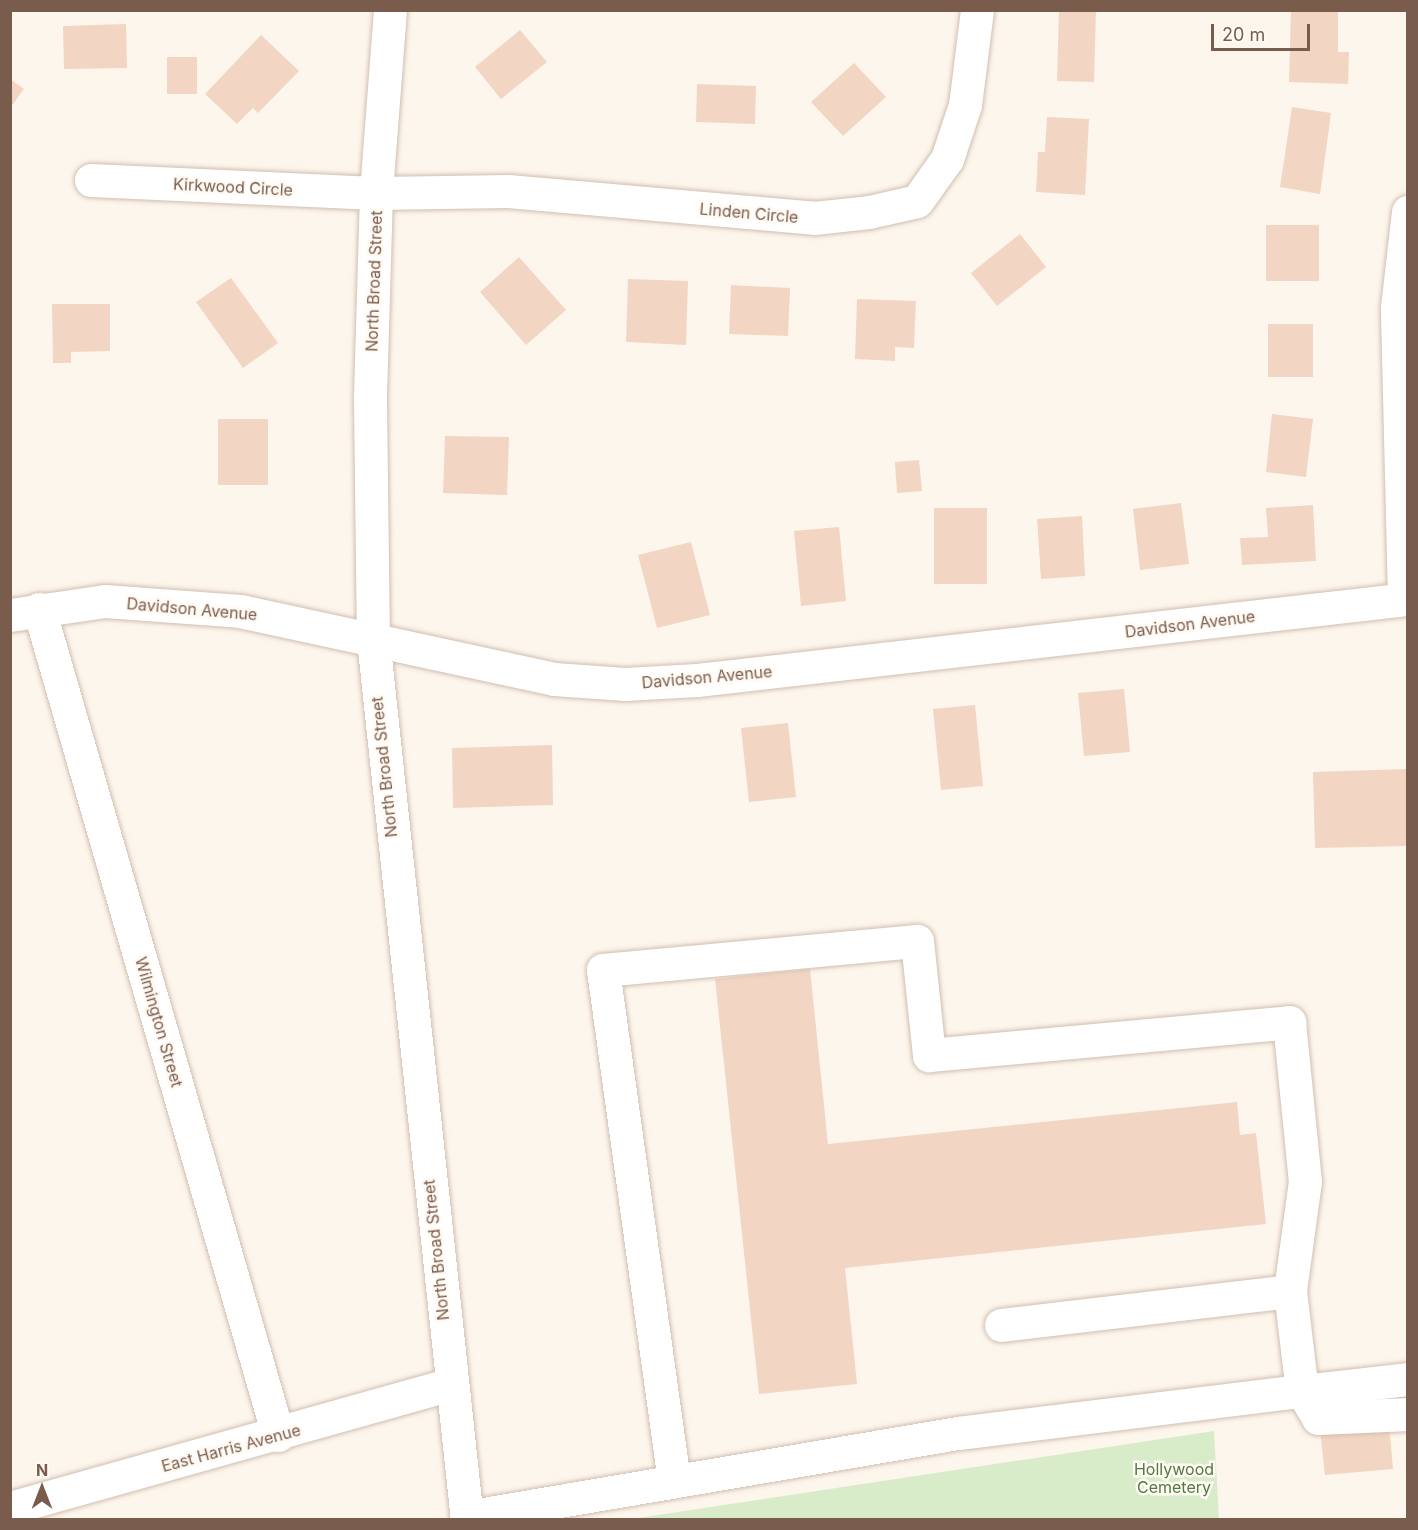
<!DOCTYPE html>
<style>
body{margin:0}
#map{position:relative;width:1418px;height:1530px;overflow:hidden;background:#fdf6ec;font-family:Inter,sans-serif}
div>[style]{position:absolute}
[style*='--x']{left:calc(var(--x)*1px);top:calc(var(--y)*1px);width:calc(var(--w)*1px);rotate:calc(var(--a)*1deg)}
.green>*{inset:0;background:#d8ecc9}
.building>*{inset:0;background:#f3d5c3}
.roads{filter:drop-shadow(0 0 2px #d1beb0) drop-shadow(0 0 2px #d1beb0)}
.minor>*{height:33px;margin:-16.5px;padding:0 16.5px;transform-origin:16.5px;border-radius:16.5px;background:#fff}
span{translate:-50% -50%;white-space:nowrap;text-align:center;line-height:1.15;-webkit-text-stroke:5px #fffaf3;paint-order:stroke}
.street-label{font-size:16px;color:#7a5c4d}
.park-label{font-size:16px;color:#537a41}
.frame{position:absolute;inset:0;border:12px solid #7a5c4d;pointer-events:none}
.north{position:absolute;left:12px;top:1458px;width:60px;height:60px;-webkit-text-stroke:4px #fffaf3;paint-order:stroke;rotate:0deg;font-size:16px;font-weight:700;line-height:24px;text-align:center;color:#7a5c4d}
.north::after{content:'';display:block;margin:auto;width:21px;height:27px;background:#7a5c4d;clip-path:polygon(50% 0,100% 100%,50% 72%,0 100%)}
.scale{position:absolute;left:1211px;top:24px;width:99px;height:27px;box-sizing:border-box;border:3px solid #7a5c4d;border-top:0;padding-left:8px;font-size:18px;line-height:21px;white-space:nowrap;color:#7a5c4d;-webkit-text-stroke:4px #fffaf3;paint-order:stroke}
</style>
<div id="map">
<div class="green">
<div style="clip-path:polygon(1214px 1431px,1219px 1519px,631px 1519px)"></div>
</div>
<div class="building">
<div style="clip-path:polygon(1059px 10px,1096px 10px,1094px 82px,1057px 81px)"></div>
<div style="clip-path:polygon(1291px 10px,1338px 10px,1338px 52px,1349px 52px,1348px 84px,1289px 82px)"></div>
<div style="clip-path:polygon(126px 24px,127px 68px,64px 69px,63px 26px)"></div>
<div style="clip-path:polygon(520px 30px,547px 62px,501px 99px,475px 67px)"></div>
<div style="clip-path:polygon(261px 35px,299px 71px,258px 113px,253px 108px,237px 124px,205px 94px)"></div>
<div style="clip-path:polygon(167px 57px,197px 57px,197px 94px,167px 94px)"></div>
<div style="clip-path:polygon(854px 63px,886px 97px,843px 136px,811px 102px)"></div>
<div style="clip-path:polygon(10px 79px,24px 89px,10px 108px)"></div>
<div style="clip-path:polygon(697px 84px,756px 86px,755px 124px,696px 122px)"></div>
<div style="clip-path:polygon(1292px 107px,1331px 113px,1320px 194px,1280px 187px)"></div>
<div style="clip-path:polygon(1047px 117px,1089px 119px,1085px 195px,1036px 192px,1038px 152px,1045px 152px)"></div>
<div style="clip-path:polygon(1266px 225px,1319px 225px,1319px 281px,1266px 281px)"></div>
<div style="clip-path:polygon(1020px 234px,1046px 267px,997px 306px,971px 273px)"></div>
<div style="clip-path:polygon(519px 257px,566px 310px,526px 345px,480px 292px)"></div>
<div style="clip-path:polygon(231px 278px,278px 343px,243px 368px,196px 302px)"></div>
<div style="clip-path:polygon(628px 279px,688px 281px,686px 345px,626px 342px)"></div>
<div style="clip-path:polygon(731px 285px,790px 288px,788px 336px,729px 334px)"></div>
<div style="clip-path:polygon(857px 299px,916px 301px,914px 348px,895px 347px,895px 361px,855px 359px)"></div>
<div style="clip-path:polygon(52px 304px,110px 304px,110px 351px,71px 352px,71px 363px,53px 363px)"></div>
<div style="clip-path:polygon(1268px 324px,1313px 324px,1313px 377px,1268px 377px)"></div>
<div style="clip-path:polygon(1272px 414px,1313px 419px,1306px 477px,1266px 472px)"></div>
<div style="clip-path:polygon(218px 419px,268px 419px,268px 485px,218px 485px)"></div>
<div style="clip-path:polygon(445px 436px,509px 437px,507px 495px,443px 493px)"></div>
<div style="clip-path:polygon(919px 460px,922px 491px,897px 493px,895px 462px)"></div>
<div style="clip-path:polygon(1181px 503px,1189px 564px,1140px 570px,1133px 509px)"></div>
<div style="clip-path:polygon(1313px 505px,1316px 561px,1242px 565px,1240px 538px,1268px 537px,1266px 508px)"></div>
<div style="clip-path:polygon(934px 508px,987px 508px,987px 584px,934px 584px)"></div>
<div style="clip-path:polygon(1082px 516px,1085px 576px,1041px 579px,1037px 519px)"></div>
<div style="clip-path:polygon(839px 527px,846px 601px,801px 606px,794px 531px)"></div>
<div style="clip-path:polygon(691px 542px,710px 615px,657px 628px,638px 555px)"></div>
<div style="clip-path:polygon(1124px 689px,1130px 752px,1084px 756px,1078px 693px)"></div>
<div style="clip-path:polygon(975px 705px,983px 786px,941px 790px,933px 709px)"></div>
<div style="clip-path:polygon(788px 723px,796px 797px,749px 802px,741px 728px)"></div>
<div style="clip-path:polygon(552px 745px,553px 805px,453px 808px,452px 748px)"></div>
<div style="clip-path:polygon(1408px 769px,1408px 846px,1315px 848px,1313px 772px)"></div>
<div style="clip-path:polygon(810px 969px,828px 1144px,1237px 1102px,1240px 1135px,1256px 1133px,1266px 1224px,845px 1268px,857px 1384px,759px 1394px,715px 979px)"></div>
<div style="clip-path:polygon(1389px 1424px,1393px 1469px,1325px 1475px,1320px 1430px)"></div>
</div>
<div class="roads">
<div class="minor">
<div style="--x:390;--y:10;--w:184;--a:94.4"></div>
<div style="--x:376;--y:193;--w:207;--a:91.7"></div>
<div style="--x:370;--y:400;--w:239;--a:89.3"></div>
<div style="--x:373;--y:639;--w:886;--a:83.91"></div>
<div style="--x:91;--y:180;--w:285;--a:2.6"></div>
<div style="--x:376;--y:193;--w:132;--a:-0.9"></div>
<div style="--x:508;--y:191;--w:307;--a:5"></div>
<div style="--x:814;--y:218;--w:55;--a:-6.2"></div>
<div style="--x:869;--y:212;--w:49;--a:-12.9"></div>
<div style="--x:917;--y:201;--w:52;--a:-54.5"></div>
<div style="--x:947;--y:159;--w:57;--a:-71.6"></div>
<div style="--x:965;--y:105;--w:96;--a:-82.8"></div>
<div style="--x:1404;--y:599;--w:292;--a:-91.4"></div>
<div style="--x:1397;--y:307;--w:96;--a:-83.4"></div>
<div style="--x:39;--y:609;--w:860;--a:73.86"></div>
<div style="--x:10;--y:615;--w:96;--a:-8.4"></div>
<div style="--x:105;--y:601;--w:135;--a:4.2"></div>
<div style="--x:240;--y:611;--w:321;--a:12.2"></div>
<div style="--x:554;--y:679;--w:71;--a:4"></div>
<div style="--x:625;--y:684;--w:72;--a:-3.2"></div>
<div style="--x:697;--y:680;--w:716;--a:-6.5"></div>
<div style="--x:1001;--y:1325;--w:291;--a:-6.7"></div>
<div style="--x:674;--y:1481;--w:516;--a:-97.91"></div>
<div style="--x:603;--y:970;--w:315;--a:-5.3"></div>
<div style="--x:917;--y:941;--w:115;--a:84"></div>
<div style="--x:929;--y:1055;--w:362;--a:-5.2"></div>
<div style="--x:1289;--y:1022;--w:160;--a:84.3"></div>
<div style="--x:1305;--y:1181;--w:111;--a:97.8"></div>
<div style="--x:1290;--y:1291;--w:101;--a:83.2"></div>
<div style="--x:1302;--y:1391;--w:107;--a:-6.5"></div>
<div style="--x:10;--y:1508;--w:457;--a:-15.7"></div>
<div style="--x:466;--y:1517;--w:499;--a:-9.7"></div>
<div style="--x:958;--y:1433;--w:347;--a:-7"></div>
<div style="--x:1302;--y:1391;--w:31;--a:59"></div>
<div style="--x:1318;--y:1418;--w:90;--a:-2.5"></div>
</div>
</div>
<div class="street-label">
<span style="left:233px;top:187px;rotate:3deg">Kirkwood Circle</span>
<span style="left:749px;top:213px;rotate:5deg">Linden Circle</span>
<span style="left:374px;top:281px;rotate:-88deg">North Broad Street</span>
<span style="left:192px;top:609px;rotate:5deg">Davidson Avenue</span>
<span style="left:1190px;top:624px;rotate:-7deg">Davidson Avenue</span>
<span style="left:707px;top:677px;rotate:-5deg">Davidson Avenue</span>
<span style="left:384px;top:767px;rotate:-96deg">North Broad Street</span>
<span style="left:159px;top:1022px;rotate:74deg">Wilmington Street</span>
<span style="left:436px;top:1250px;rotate:-96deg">North Broad Street</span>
<span style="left:231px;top:1448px;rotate:-15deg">East Harris Avenue</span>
</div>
<div class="park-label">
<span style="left:1174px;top:1478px">Hollywood<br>Cemetery</span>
</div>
<div class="frame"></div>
<div class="north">N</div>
<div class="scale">20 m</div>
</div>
